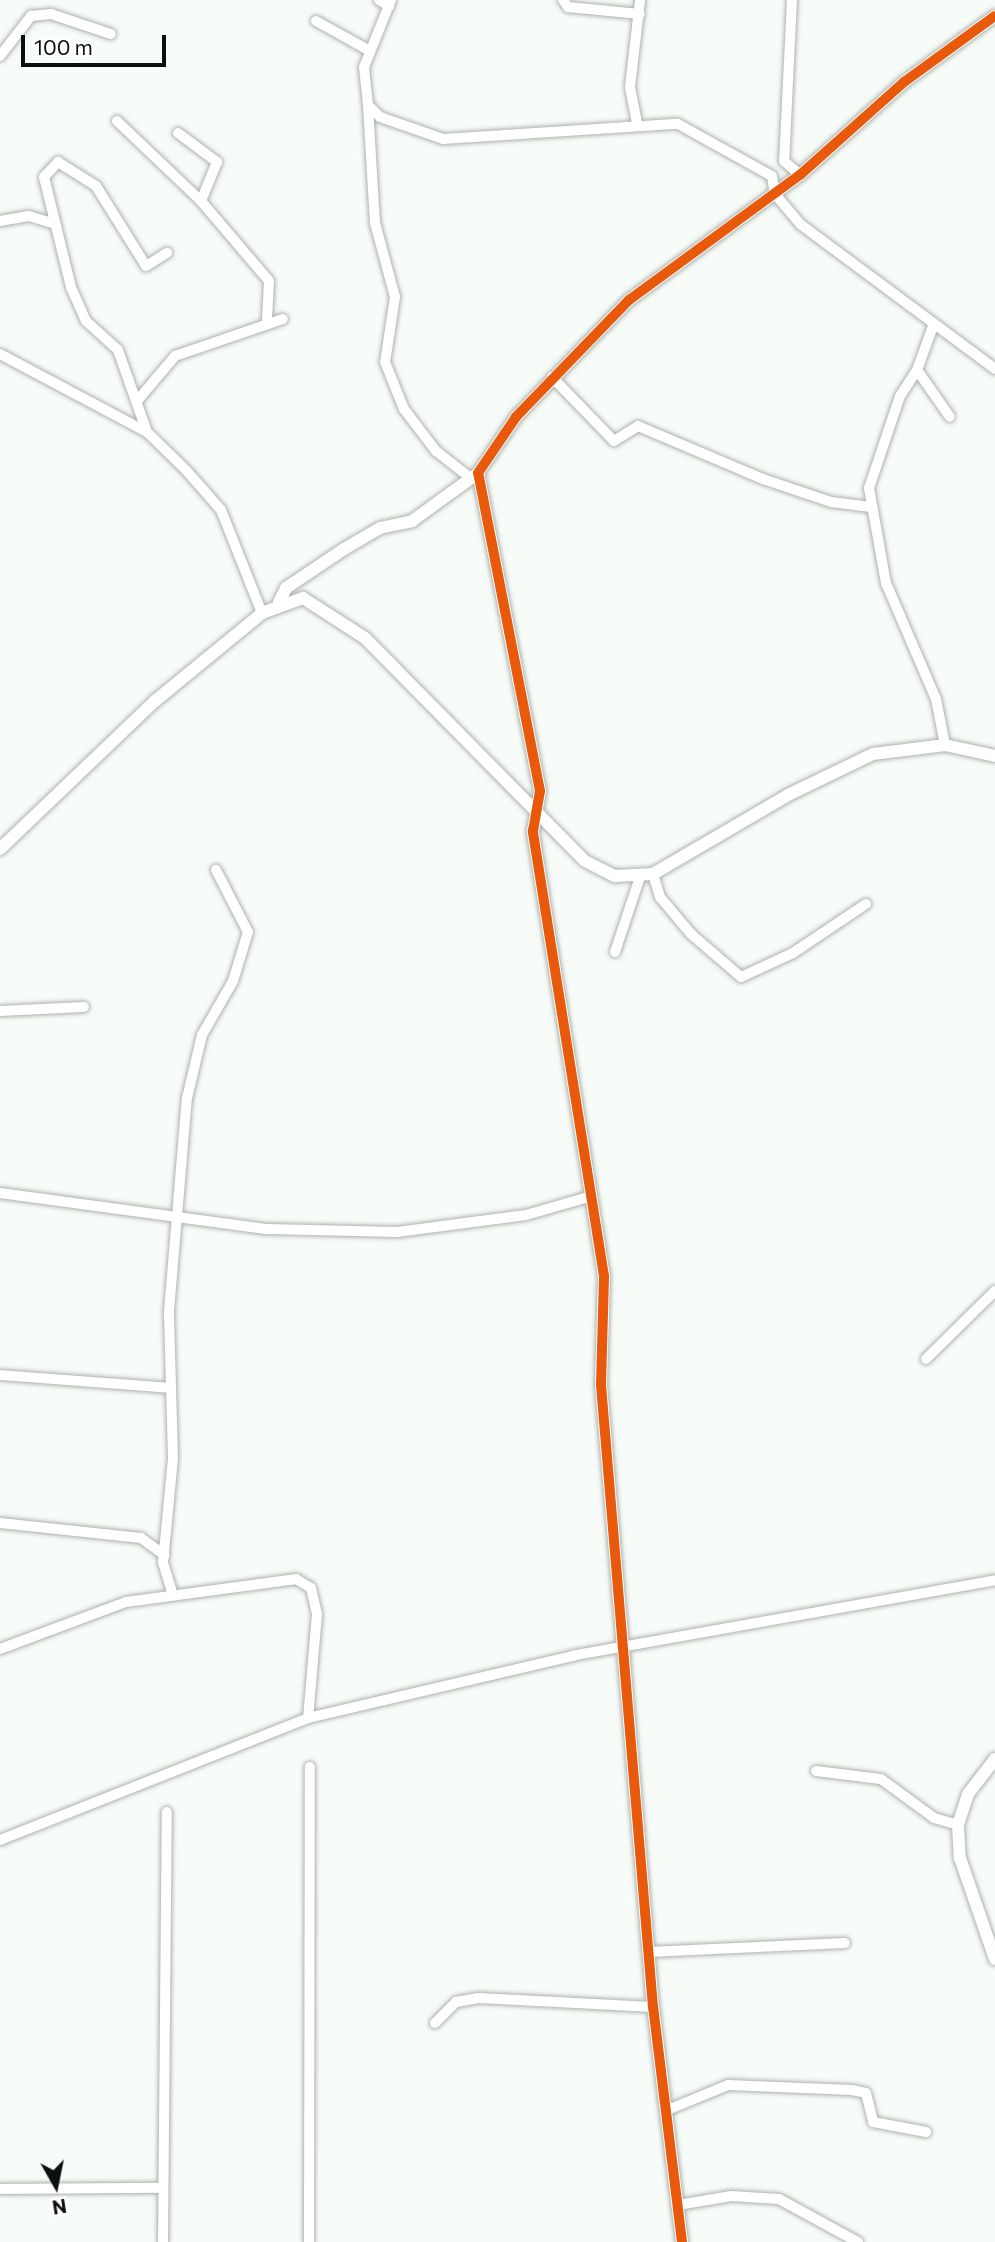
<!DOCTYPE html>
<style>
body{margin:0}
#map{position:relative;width:995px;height:2242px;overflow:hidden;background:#f8fcf8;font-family:Commissioner,sans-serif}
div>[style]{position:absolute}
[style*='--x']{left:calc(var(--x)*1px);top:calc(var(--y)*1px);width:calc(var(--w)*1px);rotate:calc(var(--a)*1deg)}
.roads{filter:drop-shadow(0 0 2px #aeb2ae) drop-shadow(0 0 2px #aeb2ae)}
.minor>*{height:10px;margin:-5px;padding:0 5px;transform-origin:5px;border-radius:5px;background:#fefffe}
.tertiary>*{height:12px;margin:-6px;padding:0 6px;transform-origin:6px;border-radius:6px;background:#fefffe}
.cycleway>*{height:10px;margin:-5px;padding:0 5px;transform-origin:5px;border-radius:5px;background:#e8590c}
span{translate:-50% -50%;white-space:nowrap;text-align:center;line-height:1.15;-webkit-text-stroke:5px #fff;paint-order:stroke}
.north{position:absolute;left:21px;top:2151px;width:70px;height:70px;-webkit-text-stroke:5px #fff;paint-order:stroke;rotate:171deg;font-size:19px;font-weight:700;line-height:28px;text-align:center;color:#0c100c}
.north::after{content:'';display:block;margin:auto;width:24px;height:32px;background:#0c100c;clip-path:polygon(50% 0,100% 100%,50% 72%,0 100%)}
.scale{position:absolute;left:21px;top:35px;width:145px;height:32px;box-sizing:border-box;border:4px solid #0c100c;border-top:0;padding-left:9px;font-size:21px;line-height:24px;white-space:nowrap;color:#0c100c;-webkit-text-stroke:5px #fff;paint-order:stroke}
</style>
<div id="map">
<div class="roads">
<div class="minor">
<div style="--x:379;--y:0;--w:12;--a:31"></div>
<div style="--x:391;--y:0;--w:72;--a:111.9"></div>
<div style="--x:364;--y:67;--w:38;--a:84"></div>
<div style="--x:368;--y:105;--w:17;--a:45"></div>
<div style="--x:380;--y:117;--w:67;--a:19.2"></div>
<div style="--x:443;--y:139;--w:235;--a:-3.7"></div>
<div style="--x:678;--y:124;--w:107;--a:29"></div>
<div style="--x:772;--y:176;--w:18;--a:81"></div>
<div style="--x:775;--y:194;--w:39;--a:50"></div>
<div style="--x:800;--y:224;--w:243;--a:36.6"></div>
<div style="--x:563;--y:0;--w:9;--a:54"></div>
<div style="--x:568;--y:7;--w:72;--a:5.6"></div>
<div style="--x:792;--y:0;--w:161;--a:92.8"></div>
<div style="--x:784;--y:161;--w:21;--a:41"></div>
<div style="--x:316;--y:21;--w:60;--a:29.1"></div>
<div style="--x:0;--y:56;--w:51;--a:-52.2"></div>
<div style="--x:31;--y:16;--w:20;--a:-6"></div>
<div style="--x:51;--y:14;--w:63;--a:18.4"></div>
<div style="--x:368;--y:106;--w:117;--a:86.6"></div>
<div style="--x:375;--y:223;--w:77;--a:74.9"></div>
<div style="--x:395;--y:297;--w:66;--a:98.7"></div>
<div style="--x:385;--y:362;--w:51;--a:68"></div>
<div style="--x:404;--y:409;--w:53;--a:52.7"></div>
<div style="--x:436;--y:451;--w:41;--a:38"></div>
<div style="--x:117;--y:121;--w:116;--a:43.6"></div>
<div style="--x:637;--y:123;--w:37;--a:-101"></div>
<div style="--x:630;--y:87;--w:88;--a:-83.4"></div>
<div style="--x:178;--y:133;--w:49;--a:36.6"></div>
<div style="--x:217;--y:162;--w:42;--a:112.3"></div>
<div style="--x:201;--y:201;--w:105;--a:49.6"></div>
<div style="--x:269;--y:281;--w:39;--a:93"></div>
<div style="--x:0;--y:221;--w:29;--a:-10"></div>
<div style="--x:29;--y:216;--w:24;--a:17"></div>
<div style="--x:933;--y:326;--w:47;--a:110"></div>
<div style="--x:917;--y:370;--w:57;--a:54.9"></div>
<div style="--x:0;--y:354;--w:166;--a:28"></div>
<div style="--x:147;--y:432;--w:54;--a:44.3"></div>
<div style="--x:186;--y:470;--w:53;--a:48.8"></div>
<div style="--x:221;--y:510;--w:111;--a:68.3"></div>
<div style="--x:917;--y:370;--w:31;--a:123"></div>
<div style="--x:900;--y:396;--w:97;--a:108.6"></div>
<div style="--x:869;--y:488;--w:97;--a:79.9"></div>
<div style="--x:886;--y:583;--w:126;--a:66.7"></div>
<div style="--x:936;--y:699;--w:47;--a:78.9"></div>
<div style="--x:552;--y:377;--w:89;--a:45.9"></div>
<div style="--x:614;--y:441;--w:28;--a:-32"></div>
<div style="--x:638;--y:426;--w:136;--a:23"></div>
<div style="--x:763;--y:479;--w:72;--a:18.7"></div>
<div style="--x:831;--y:502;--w:40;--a:7.1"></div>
<div style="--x:137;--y:401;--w:59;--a:-49.8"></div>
<div style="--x:175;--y:356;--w:114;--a:-18.9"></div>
<div style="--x:147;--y:432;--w:87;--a:-109.5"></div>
<div style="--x:118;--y:350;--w:43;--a:-137.8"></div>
<div style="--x:86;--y:321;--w:37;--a:-114"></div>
<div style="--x:71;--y:287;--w:113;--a:-103.8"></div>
<div style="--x:44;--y:177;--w:21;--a:-47"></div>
<div style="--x:58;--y:162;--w:45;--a:32.3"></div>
<div style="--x:96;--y:186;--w:94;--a:58"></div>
<div style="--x:146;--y:266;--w:25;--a:-32"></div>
<div style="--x:653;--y:874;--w:24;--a:73"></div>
<div style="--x:660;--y:897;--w:48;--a:50"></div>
<div style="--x:691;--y:934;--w:66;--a:40.7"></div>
<div style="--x:741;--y:977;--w:57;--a:-24.8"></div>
<div style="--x:793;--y:953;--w:88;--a:-33.9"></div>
<div style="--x:615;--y:952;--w:79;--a:-71.6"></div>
<div style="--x:0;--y:1011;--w:84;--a:-2.7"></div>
<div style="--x:0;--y:1193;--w:270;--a:7.7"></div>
<div style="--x:268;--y:1229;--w:129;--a:1.3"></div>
<div style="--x:397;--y:1232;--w:130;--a:-7.5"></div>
<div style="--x:526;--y:1215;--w:69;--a:-16.1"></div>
<div style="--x:926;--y:1359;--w:97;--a:-44.6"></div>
<div style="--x:0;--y:1375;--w:171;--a:4.3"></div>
<div style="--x:0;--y:1523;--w:142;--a:6.1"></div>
<div style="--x:141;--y:1538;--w:29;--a:36"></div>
<div style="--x:172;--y:1592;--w:31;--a:-107"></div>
<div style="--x:163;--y:1562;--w:104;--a:-84.5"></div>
<div style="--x:173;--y:1458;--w:147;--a:-91.6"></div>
<div style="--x:169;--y:1311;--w:214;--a:-85.2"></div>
<div style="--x:187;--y:1098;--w:65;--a:-76.6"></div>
<div style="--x:202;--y:1035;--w:62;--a:-60.1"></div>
<div style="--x:233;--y:981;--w:51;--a:-73"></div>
<div style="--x:248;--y:932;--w:70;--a:-117.3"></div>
<div style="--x:0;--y:1649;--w:134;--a:-20.5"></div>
<div style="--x:126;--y:1602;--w:172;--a:-7.7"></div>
<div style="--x:296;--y:1579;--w:17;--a:31"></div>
<div style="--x:311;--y:1588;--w:27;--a:77"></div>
<div style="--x:317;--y:1614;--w:104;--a:94.9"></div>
<div style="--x:816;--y:1771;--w:65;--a:7"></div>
<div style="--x:881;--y:1779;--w:66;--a:36.3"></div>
<div style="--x:934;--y:1818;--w:25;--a:16"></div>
<div style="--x:0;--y:1840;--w:331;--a:-21.6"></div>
<div style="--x:308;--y:1718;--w:275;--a:-13.2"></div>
<div style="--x:576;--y:1655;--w:426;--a:-10.1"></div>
<div style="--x:648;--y:1952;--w:197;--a:-2.6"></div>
<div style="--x:435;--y:2023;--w:30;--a:-45"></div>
<div style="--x:456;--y:2002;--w:23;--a:-10"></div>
<div style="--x:479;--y:1998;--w:174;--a:3"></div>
<div style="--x:665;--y:2111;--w:68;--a:-22.4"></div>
<div style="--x:728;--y:2085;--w:124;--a:2.3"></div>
<div style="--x:852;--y:2090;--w:14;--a:12"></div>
<div style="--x:866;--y:2093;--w:30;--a:76"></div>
<div style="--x:873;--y:2122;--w:54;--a:10.7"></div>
<div style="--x:0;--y:2189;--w:162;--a:-0.4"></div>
<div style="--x:678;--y:2205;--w:54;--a:-9.6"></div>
<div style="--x:731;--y:2196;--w:48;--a:3.6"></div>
<div style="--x:779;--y:2199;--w:90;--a:28.6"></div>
<div style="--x:163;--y:2242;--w:430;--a:-89.5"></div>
<div style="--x:309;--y:2242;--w:475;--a:-89.9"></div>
</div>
<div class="tertiary">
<div style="--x:279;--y:602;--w:16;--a:-63"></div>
<div style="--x:286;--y:588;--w:70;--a:-33.9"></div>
<div style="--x:344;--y:549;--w:42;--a:-30.3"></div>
<div style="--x:380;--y:528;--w:33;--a:-12"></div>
<div style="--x:412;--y:521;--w:82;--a:-36"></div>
<div style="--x:0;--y:849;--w:214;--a:-43.7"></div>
<div style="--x:155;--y:701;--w:139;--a:-39.4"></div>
<div style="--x:262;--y:613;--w:44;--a:-20.1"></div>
<div style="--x:303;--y:598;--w:74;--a:32.8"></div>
<div style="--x:365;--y:638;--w:313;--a:45.4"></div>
<div style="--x:585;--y:861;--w:34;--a:27"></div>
<div style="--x:615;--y:876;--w:38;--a:-3"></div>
<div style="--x:653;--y:874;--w:156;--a:-30.3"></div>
<div style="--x:788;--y:795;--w:94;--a:-25.8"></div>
<div style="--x:873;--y:754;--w:73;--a:-7.1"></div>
<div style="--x:945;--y:745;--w:51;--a:12.4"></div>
<div style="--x:995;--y:1759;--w:44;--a:127.6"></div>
<div style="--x:968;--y:1794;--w:33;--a:108"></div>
<div style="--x:958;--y:1825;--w:33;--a:87"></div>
<div style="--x:960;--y:1858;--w:107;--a:70.9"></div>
<div style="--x:682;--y:2242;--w:237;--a:-97"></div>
<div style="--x:653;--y:2007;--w:624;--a:-94.78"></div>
<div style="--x:601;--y:1385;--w:109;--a:-88.4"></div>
<div style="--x:604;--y:1276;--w:451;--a:-99.1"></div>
<div style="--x:533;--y:831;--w:41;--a:-80.1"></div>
<div style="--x:540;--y:791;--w:324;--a:-101"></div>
<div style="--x:478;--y:473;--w:68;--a:-55.8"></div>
<div style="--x:516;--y:417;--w:163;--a:-46"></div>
<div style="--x:629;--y:300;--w:212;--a:-36.2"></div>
<div style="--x:800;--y:175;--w:140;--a:-41.8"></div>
<div style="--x:904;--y:82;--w:112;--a:-36"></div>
</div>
</div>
<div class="cycleway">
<div style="--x:682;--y:2242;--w:237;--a:-97"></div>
<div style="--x:653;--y:2007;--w:624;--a:-94.78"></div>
<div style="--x:601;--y:1385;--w:109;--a:-88.4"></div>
<div style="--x:604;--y:1276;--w:451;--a:-99.1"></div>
<div style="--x:533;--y:831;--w:41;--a:-80.1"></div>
<div style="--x:540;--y:791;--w:324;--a:-101"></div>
<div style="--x:478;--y:473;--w:68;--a:-55.8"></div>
<div style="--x:516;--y:417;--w:163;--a:-46"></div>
<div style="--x:629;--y:300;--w:212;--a:-36.2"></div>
<div style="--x:800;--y:175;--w:140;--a:-41.8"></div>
<div style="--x:904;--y:82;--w:112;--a:-36"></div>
</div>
<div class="north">N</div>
<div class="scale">100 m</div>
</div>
